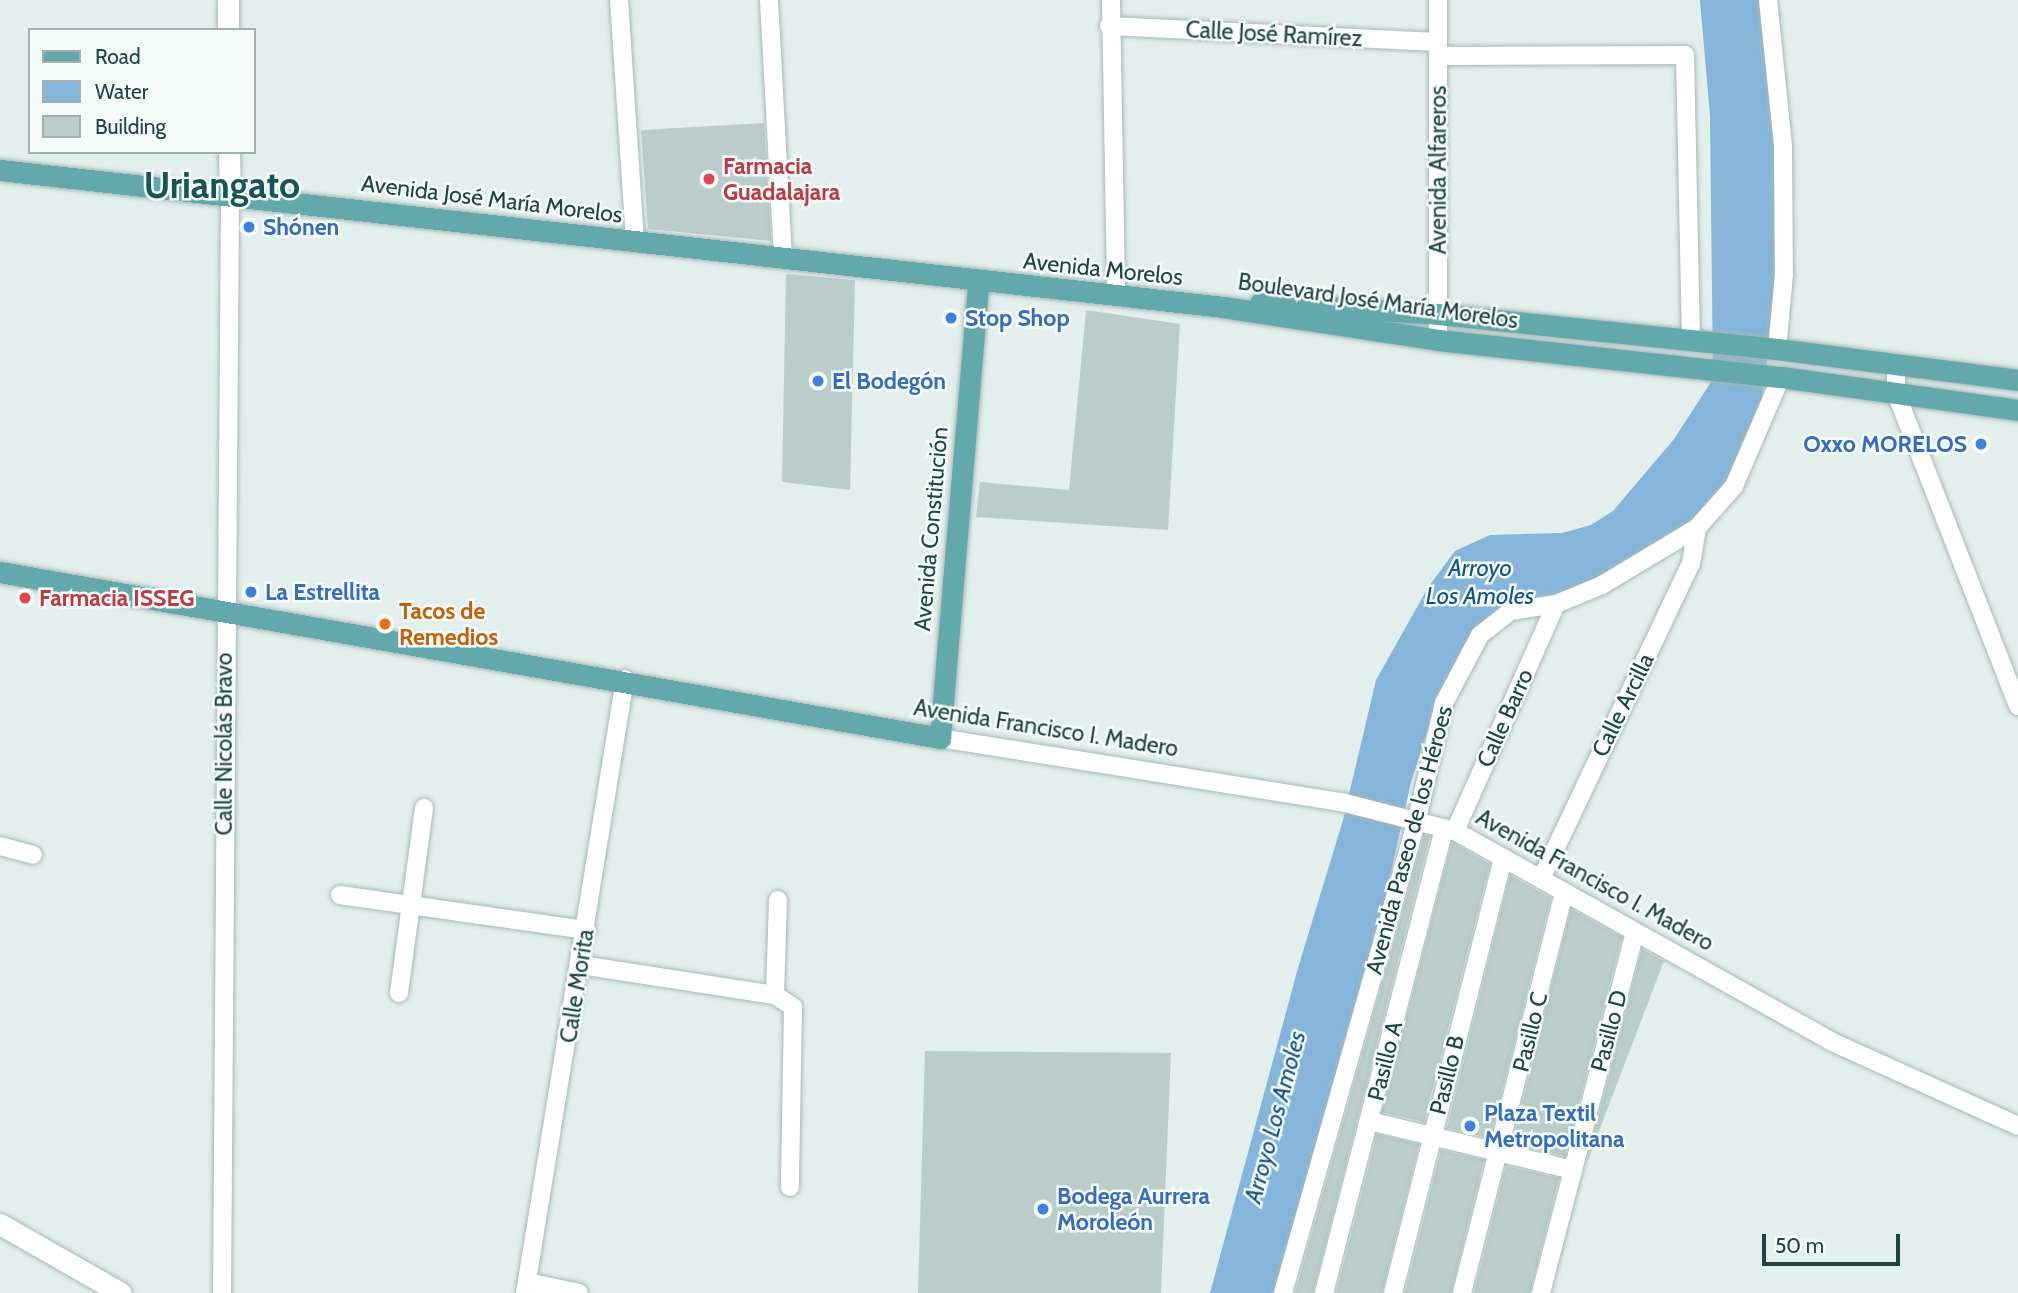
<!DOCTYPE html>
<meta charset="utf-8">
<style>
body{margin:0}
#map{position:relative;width:2018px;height:1293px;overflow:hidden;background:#e3efed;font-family:Cabin,sans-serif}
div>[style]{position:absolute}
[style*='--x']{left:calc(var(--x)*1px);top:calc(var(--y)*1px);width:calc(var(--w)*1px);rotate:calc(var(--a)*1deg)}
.water>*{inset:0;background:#85b5da}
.building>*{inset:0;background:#bbcdca}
.roads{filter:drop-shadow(0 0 2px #a5b8b7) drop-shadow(0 0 2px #a5b8b7)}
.street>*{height:18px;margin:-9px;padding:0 9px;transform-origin:9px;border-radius:9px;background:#fff}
.secondary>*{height:21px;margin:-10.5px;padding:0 10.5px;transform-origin:10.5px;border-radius:10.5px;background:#fff}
.primary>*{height:21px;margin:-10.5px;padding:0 10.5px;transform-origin:10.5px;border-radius:10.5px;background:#63a8aa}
.dots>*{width:19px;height:19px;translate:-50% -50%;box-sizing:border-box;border:4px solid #f5fbf9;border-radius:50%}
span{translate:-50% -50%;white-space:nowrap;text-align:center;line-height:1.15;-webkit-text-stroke:5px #f5fbf9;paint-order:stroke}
.street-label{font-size:23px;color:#204343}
.health-label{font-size:23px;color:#be3a42;font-weight:700}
.left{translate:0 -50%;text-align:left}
.shop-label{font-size:23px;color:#366cbe;font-weight:700}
.right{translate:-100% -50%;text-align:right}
.food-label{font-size:23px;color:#c56008;font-weight:700}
.water-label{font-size:24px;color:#125287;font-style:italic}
.town-label{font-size:37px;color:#195558;font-weight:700}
.legend{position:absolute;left:28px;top:28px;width:228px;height:126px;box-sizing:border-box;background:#f5fbf9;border:2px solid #a0b1b0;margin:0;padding:9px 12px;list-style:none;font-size:21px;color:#204343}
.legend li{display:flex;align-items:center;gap:14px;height:35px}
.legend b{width:35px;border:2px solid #a0b1b0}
.scale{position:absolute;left:1762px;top:1234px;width:138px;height:32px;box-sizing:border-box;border:4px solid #204343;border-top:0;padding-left:9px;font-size:21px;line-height:24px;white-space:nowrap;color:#204343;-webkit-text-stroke:5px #f5fbf9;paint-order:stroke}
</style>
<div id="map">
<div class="water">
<div style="clip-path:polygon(1700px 0,1760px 0,1783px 220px,1759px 428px,1733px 482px,1709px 510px,1644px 559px,1555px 600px,1511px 608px,1437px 701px,1411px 782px,1362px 1004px,1281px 1293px,1210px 1293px,1298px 968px,1343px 820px,1376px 680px,1429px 586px,1455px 551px,1490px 535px,1562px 533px,1591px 525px,1613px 511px,1674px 439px,1713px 379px,1710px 116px)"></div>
</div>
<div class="building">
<div style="clip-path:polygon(764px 123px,771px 241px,648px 229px,641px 130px)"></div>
<div style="clip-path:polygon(786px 274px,855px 280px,850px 490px,782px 482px)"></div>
<div style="clip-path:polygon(1086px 310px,1180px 324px,1168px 530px,976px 517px,980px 482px,1069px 490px)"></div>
<div style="clip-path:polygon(1424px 835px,1430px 836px,1313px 1293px,1295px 1293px)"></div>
<div style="clip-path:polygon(1452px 842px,1490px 864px,1424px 1122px,1382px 1112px)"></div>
<div style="clip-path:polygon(1510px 875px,1551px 898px,1490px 1138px,1447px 1128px)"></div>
<div style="clip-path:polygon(1571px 909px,1622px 937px,1565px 1156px,1512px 1144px)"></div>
<div style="clip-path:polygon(1642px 949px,1664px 961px,1586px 1165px)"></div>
<div style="clip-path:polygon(925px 1051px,1171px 1053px,1161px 1293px,918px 1293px)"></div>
<div style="clip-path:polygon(1377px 1134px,1419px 1144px,1382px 1293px,1336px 1293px)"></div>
<div style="clip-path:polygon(1441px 1150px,1484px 1160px,1451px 1293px,1405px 1293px)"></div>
<div style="clip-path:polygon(1506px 1166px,1559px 1178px,1530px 1293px,1474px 1293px)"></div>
</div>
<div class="roads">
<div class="street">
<div style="--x:619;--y:0;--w:243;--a:86.2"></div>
<div style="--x:769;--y:0;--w:260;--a:86.9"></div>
<div style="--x:1111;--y:0;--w:296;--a:89"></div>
<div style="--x:1438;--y:0;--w:340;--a:90"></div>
<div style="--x:1768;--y:0;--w:147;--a:84.1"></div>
<div style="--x:1783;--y:146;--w:128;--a:89.6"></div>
<div style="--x:1784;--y:274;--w:75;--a:95.3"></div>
<div style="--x:1109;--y:26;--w:329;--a:2.8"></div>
<div style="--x:1438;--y:56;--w:247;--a:-0.2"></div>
<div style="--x:1685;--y:55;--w:285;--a:88.8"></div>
<div style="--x:1896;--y:364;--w:29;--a:90"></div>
<div style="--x:1896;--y:393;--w:336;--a:68.7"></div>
<div style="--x:940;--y:738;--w:406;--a:9.1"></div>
<div style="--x:1341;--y:802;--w:118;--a:14.3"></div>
<div style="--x:1455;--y:831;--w:430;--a:29.2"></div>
<div style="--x:1830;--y:1041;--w:206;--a:24.3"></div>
<div style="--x:1455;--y:831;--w:248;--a:-66"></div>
<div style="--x:0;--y:846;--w:34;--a:15"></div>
<div style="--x:1541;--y:879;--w:350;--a:-64.6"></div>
<div style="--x:1691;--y:563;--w:36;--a:-80"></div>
<div style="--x:340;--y:895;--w:249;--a:8.1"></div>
<div style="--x:581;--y:965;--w:196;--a:8.8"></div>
<div style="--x:775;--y:995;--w:22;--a:34"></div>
<div style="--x:793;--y:1007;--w:180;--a:91"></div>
<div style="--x:399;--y:993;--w:187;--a:-82.3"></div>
<div style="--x:775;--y:995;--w:95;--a:-88.2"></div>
<div style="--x:1370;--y:1121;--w:209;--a:13.6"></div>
<div style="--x:527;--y:1282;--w:53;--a:11.9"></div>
<div style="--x:222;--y:1293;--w:1098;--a:-89.58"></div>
<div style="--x:525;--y:1293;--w:622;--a:-80.75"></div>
<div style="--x:1283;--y:1293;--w:493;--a:-74.2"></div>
<div style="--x:1417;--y:819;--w:119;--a:-76.9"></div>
<div style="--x:1444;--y:703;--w:77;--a:-62.1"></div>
<div style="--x:1480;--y:635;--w:39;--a:-38"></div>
<div style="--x:1511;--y:611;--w:46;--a:-8.8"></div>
<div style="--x:1556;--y:604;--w:50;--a:-22.4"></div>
<div style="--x:1602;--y:585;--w:111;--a:-31"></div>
<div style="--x:1697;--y:528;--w:56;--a:-48.6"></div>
<div style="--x:1734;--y:486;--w:119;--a:-66.7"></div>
<div style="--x:1324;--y:1293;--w:480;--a:-75.5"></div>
<div style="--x:1393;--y:1293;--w:449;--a:-75.8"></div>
<div style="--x:1462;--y:1293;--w:414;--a:-75.7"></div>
<div style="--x:1541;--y:1293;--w:373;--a:-75.4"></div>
</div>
<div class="secondary">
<div style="--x:228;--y:0;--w:30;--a:90"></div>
<div style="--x:229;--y:152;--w:43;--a:88.7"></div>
<div style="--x:0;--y:1224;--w:139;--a:29.7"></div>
</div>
<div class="primary">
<div style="--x:0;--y:170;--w:1231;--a:6.39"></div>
<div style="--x:1223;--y:307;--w:218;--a:8.7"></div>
<div style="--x:1438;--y:340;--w:345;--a:6.2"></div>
<div style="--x:1781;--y:377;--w:239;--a:7.9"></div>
<div style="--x:1260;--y:303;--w:178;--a:3.5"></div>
<div style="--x:1438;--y:314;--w:341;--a:5.9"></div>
<div style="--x:1777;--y:349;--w:243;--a:7.3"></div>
<div style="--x:0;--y:572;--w:955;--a:10.01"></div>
<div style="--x:940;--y:738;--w:458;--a:-85.2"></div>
</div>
</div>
<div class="dots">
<div style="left:709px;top:179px;background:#e0444e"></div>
<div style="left:249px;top:227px;background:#3f7fe0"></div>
<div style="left:951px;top:318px;background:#3f7fe0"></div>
<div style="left:818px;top:381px;background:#3f7fe0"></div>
<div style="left:1981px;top:444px;background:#3f7fe0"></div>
<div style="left:251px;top:592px;background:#3f7fe0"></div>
<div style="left:25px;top:598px;background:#e0444e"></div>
<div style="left:385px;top:624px;background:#e8710a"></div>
<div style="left:1470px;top:1126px;background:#3f7fe0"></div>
<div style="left:1043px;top:1209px;background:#3f7fe0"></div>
</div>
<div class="street-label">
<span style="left:1274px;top:34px;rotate:3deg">Calle José Ramírez</span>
<span style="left:1438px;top:170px;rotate:-90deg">Avenida Alfareros</span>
<span style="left:492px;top:199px;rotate:7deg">Avenida José María Morelos</span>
<span style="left:1103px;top:269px;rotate:6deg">Avenida Morelos</span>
<span style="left:1378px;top:301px;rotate:8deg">Boulevard José María Morelos</span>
<span style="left:931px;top:529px;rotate:-85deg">Avenida Constitución</span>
<span style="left:1623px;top:705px;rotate:-64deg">Calle Arcilla</span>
<span style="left:1505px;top:718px;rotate:-66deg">Calle Barro</span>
<span style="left:1046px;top:728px;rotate:9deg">Avenida Francisco I. Madero</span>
<span style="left:224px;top:744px;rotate:-90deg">Calle Nicolás Bravo</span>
<span style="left:1409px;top:840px;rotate:-75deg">Avenida Paseo de los Héroes</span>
<span style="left:1595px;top:880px;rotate:29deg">Avenida Francisco I. Madero</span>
<span style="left:577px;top:986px;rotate:-81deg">Calle Morita</span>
<span style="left:1609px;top:1031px;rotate:-75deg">Pasillo D</span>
<span style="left:1530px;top:1032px;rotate:-76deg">Pasillo C</span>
<span style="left:1385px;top:1061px;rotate:-76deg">Pasillo A</span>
<span style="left:1447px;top:1075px;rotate:-76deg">Pasillo B</span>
</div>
<div class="health-label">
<span class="left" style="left:723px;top:179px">Farmacia<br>Guadalajara</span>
<span class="left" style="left:39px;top:598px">Farmacia ISSEG</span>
</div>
<div class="shop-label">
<span class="left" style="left:263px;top:227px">Shónen</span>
<span class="left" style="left:965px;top:318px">Stop Shop</span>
<span class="left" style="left:832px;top:381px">El Bodegón</span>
<span class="right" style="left:1967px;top:444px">Oxxo MORELOS</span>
<span class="left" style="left:265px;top:592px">La Estrellita</span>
<span class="left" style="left:1484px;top:1126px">Plaza Textil<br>Metropolitana</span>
<span class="left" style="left:1057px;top:1209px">Bodega Aurrera<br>Moroleón</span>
</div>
<div class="food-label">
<span class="left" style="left:399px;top:624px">Tacos de<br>Remedios</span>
</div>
<div class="water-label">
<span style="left:1480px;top:582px">Arroyo<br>Los Amoles</span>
<span style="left:1275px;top:1117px;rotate:-75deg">Arroyo Los Amoles</span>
</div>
<div class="town-label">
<span style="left:222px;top:185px">Uriangato</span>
</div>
<ul class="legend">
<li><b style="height:9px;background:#63a8aa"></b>Road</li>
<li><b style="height:19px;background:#85b5da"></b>Water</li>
<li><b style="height:19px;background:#bbcdca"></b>Building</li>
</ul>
<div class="scale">50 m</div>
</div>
